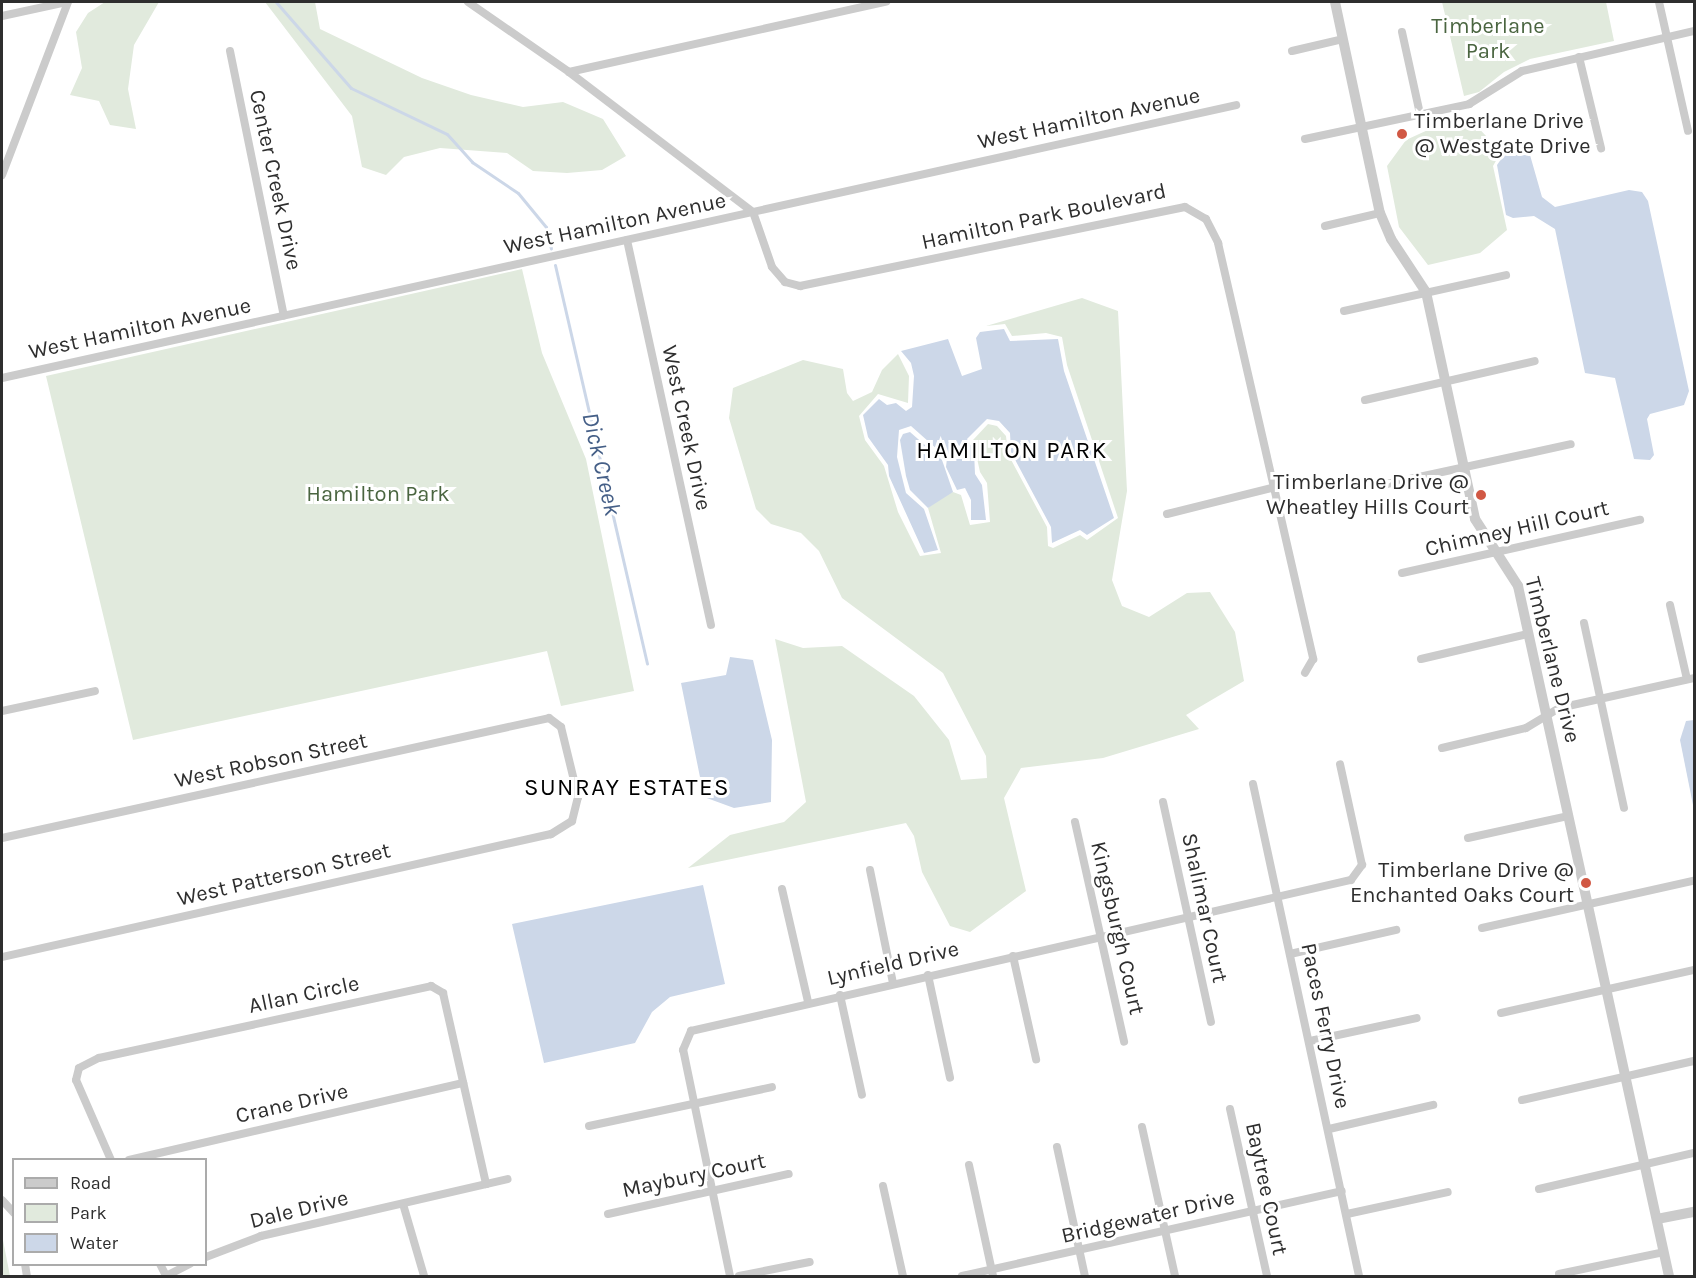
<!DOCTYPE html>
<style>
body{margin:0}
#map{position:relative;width:1696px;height:1278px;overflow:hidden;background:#fff;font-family:Karla,sans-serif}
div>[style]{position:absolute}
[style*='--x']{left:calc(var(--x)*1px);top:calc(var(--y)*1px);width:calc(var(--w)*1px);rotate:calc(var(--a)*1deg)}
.green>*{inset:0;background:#e1eadd}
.water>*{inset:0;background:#ccd7e8}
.stream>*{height:3px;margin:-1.5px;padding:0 1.5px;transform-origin:1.5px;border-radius:1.5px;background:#ccd7e8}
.minor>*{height:8px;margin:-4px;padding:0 4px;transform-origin:4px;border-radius:4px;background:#cbcbcb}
.tertiary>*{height:10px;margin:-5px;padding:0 5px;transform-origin:5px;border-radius:5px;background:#cbcbcb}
.dots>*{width:16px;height:16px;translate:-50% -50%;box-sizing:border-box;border:3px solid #fff;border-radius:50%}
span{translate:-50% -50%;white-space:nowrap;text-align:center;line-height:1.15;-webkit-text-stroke:6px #fff;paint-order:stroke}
.park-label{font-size:22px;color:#4a6540}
.street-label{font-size:22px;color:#2e2e2e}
.poi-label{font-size:22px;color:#2e2e2e}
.left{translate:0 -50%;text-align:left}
.right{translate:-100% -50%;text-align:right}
.neighbourhood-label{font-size:24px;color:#000;letter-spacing:1.5px}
.water-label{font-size:24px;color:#455f87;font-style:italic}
.frame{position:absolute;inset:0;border:3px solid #2e2e2e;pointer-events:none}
.legend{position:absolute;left:12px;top:1158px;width:195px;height:108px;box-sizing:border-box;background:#fff;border:2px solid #ababab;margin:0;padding:8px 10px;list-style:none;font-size:18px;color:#2e2e2e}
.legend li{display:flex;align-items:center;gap:12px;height:30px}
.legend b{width:30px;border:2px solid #ababab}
</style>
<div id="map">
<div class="green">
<div style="clip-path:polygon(105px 2px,159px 2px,134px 45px,128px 89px,136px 129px,110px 125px,99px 101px,70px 95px,82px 68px,76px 32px,88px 13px)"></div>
<div style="clip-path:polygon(265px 2px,315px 2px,320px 29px,422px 78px,471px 95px,523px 107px,563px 102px,603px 119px,626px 156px,602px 170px,567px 173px,533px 171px,507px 153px,440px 148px,404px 157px,386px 175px,362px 167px,352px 116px)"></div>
<div style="clip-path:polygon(1442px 2px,1606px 2px,1614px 41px,1530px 59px,1504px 72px,1479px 92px,1464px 96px)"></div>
<div style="clip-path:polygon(1472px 121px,1501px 152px,1493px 166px,1507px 230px,1480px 253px,1428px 265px,1399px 227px,1387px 166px,1406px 140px,1430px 129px)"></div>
<div style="clip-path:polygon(522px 269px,542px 353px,586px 459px,634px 691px,561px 706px,547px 651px,133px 740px,46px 376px)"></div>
<div style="clip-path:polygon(1082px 298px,1118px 311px,1127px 491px,1112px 580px,1122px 606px,1149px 617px,1187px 593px,1210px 592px,1235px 632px,1244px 681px,1186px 715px,1199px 729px,1103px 758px,1021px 768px,1004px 798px,1026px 891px,970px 932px,950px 926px,922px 872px,914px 836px,906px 823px,688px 868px,730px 835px,784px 822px,806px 802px,775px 639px,803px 648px,842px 646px,914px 696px,949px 740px,961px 780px,987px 778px,986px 756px,943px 673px,842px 598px,819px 551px,801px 533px,771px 524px,756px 509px,729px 418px,733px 388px,803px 360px,843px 369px,847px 393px,853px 401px,872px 392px,882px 370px,898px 354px,909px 376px,908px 403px,878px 394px,859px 416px,865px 440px,884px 466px,898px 512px,920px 556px,941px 553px,928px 508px,942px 496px,953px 492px,961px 495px,970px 525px,990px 522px,987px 483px,980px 472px,973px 440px,988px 424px,997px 426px,1006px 436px,1008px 454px,1047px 527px,1048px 546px,1053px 548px,1080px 535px,1087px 540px,1118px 518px,1067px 365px,1062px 337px,1046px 333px,1012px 336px,1005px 324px,986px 326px)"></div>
<div style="clip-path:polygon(2px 1235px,10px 1276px,2px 1276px)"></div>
</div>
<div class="water">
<div style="clip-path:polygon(1504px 155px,1530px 155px,1542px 197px,1555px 207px,1629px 190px,1642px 192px,1648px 201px,1689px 391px,1684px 405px,1650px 414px,1647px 419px,1654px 455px,1650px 460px,1634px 459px,1615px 378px,1585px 373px,1555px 229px,1534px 216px,1513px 218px,1506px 215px,1497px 165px)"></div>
<div style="clip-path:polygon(1004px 329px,1010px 341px,1058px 339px,1064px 371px,1114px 518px,1087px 535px,1080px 530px,1052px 543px,1051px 527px,1011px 452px,1010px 433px,999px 421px,987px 419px,967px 439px,974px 451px,975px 474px,982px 485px,986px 520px,971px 520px,971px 500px,965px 488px,957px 490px,946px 467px,947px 458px,911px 426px,899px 430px,897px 457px,906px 493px,924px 509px,938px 550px,924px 553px,889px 476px,888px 465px,868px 437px,863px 415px,879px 399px,887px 405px,896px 403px,906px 411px,912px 407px,914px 376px,911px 363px,901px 351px,948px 339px,962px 376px,982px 369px,976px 338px,980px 332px)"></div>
<div style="clip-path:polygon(910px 432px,942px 460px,953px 492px,928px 508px,910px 490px,906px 476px,900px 440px,903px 434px)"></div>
<div style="clip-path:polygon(730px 657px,753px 660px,772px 740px,771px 802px,734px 808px,704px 797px,681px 683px,726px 675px)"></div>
<div style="clip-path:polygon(1694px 720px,1694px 810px,1680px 740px,1686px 721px)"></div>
<div style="clip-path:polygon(703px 885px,725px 984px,670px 997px,652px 1012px,635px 1043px,544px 1063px,512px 924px)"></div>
</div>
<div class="stream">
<div style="--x:276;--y:2;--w:114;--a:48.9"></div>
<div style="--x:351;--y:88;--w:106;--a:25.6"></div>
<div style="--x:447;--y:134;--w:38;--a:48"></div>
<div style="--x:472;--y:162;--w:55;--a:34"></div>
<div style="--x:518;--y:193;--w:44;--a:50.5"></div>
<div style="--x:546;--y:227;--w:22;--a:77"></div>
<div style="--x:555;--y:265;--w:409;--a:77"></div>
</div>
<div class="minor">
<div style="--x:468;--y:2;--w:123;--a:34.7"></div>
<div style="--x:569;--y:72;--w:231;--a:37.3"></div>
<div style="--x:753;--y:212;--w:58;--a:70.9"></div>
<div style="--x:772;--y:267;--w:20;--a:49"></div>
<div style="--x:785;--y:282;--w:16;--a:15"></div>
<div style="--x:800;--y:286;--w:393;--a:-11.6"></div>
<div style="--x:1185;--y:207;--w:24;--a:30"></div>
<div style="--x:1206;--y:219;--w:27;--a:63"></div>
<div style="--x:1218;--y:243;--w:427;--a:77.1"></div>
<div style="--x:1313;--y:659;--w:16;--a:120"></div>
<div style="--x:1659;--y:2;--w:132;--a:77.3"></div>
<div style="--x:2;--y:16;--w:66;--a:-12.2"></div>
<div style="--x:1402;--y:32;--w:84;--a:77.6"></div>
<div style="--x:230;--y:51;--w:270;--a:78.5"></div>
<div style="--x:1292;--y:51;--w:52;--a:-13.2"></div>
<div style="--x:1579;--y:57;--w:94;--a:76.4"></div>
<div style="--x:569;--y:72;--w:325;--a:-12.5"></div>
<div style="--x:1305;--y:139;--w:168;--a:-12"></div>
<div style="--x:1469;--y:104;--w:62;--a:-31.9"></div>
<div style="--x:1522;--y:71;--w:177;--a:-13.1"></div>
<div style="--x:2;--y:175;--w:185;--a:-69.1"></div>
<div style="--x:1325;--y:226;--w:57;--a:-13.3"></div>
<div style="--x:627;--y:240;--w:394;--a:77.7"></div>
<div style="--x:1344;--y:311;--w:166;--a:-12.5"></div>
<div style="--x:2;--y:378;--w:1264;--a:-12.47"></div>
<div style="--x:1365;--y:400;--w:174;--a:-12.9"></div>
<div style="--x:1382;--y:485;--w:193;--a:-12.2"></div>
<div style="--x:1167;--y:514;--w:111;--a:-14"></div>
<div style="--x:1402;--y:573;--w:244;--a:-12.6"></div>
<div style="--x:1670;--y:605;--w:76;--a:77.1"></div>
<div style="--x:1584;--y:623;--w:189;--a:77.8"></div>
<div style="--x:1421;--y:659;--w:110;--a:-13.2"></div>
<div style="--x:2;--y:711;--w:95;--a:-12.1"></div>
<div style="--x:1442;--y:748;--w:86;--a:-13.4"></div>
<div style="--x:1526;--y:728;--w:39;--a:-31"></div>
<div style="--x:1559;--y:708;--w:138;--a:-12.5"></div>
<div style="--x:1253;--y:784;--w:503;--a:77.84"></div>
<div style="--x:1163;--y:802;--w:225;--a:77.7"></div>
<div style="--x:1075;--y:822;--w:225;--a:77.4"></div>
<div style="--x:2;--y:838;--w:560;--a:-12.37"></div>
<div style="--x:549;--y:718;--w:15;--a:37"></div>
<div style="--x:561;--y:727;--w:72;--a:76.3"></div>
<div style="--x:578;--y:797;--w:25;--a:104"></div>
<div style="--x:572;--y:821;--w:25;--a:148"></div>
<div style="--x:551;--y:834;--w:563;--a:167.37"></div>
<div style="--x:1468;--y:838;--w:102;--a:-12.4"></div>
<div style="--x:870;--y:870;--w:115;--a:78.5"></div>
<div style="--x:782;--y:889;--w:116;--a:77"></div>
<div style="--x:1482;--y:928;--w:216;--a:-12.6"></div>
<div style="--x:1290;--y:954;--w:109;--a:-12.8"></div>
<div style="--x:1013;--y:956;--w:106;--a:77.4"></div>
<div style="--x:928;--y:975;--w:105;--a:77.9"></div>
<div style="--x:840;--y:995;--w:102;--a:77.6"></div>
<div style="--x:1501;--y:1013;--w:198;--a:-12.6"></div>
<div style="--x:1310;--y:1041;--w:109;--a:-12.1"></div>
<div style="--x:1522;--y:1100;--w:176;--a:-12.8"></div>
<div style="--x:1230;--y:1109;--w:171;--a:77.5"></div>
<div style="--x:589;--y:1126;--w:187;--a:-12"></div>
<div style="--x:1142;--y:1127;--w:153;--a:77.5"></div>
<div style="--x:1329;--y:1129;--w:107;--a:-13"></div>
<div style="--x:1057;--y:1147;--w:132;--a:77.8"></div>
<div style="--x:111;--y:1160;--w:87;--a:-113.6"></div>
<div style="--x:76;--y:1080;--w:12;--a:-76"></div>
<div style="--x:79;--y:1068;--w:22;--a:-27"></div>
<div style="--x:99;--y:1058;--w:340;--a:-12.2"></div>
<div style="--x:431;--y:986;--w:14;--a:30"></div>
<div style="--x:443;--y:993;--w:196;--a:77.3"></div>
<div style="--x:129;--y:1160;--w:343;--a:-13"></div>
<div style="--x:969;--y:1165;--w:114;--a:77.8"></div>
<div style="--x:883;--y:1186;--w:92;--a:77.5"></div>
<div style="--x:1539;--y:1189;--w:159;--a:-13.1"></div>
<div style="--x:2;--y:1200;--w:18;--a:47"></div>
<div style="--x:403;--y:1204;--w:75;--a:73.7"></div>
<div style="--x:608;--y:1214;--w:185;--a:-12.5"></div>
<div style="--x:1347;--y:1214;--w:103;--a:-12.3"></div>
<div style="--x:206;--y:1257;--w:59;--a:-20.9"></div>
<div style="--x:261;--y:1236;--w:253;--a:-13"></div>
<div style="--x:25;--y:1264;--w:12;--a:81"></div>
<div style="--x:160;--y:1264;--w:13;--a:63"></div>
<div style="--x:1559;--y:1274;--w:107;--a:-11.8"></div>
<div style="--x:166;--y:1276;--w:27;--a:-27"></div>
<div style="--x:730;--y:1276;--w:231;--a:-101.7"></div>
<div style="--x:683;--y:1050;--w:21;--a:-67"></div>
<div style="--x:691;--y:1031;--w:677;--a:-12.89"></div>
<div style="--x:1351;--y:880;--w:19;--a:-54"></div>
<div style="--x:1362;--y:865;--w:103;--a:-102.3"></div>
<div style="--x:739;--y:1276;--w:72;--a:-11.2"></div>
<div style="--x:962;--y:1276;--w:389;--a:-12.6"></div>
</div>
<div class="tertiary">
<div style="--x:1335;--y:2;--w:216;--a:78"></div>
<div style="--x:1380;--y:213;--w:28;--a:67"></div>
<div style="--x:1391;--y:239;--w:64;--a:56.6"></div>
<div style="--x:1426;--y:292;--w:232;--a:77.8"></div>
<div style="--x:1475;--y:519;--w:80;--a:57.3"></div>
<div style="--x:1518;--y:586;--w:706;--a:77.66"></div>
<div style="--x:1657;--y:1219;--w:38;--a:-11"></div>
</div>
<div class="dots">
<div style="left:1402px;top:134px;background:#d15844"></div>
<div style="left:1481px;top:495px;background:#d15844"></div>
<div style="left:1586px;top:883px;background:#d15844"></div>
</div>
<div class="park-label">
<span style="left:1488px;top:39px">Timberlane<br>Park</span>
<span style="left:378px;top:495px">Hamilton Park</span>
</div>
<div class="street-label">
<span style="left:1089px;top:119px;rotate:-12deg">West Hamilton Avenue</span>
<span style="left:275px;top:180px;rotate:78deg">Center Creek Drive</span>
<span style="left:1044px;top:217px;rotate:-12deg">Hamilton Park Boulevard</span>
<span style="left:615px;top:224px;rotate:-12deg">West Hamilton Avenue</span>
<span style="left:140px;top:329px;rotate:-12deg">West Hamilton Avenue</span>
<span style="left:686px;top:428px;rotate:78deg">West Creek Drive</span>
<span style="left:1517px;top:529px;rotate:-13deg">Chimney Hill Court</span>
<span style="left:1552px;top:660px;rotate:76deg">Timberlane Drive</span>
<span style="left:271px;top:761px;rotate:-12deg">West Robson Street</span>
<span style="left:284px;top:875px;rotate:-13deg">West Patterson Street</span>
<span style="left:1204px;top:908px;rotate:78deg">Shalimar Court</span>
<span style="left:1117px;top:928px;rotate:77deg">Kingsburgh Court</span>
<span style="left:893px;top:964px;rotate:-13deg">Lynfield Drive</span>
<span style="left:304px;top:995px;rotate:-12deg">Allan Circle</span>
<span style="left:1325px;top:1026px;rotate:78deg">Paces Ferry Drive</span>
<span style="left:292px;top:1104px;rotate:-13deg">Crane Drive</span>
<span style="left:694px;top:1176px;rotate:-12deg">Maybury Court</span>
<span style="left:1266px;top:1189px;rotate:78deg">Baytree Court</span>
<span style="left:299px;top:1210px;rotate:-14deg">Dale Drive</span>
<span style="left:1148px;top:1217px;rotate:-13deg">Bridgewater Drive</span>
</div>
<div class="poi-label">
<span class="left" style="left:1414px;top:134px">Timberlane Drive<br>@ Westgate Drive</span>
<span class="right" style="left:1469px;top:495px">Timberlane Drive @<br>Wheatley Hills Court</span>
<span class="right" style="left:1574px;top:883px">Timberlane Drive @<br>Enchanted Oaks Court</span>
</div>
<div class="neighbourhood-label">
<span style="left:1012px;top:451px">HAMILTON PARK</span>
<span style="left:627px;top:788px">SUNRAY ESTATES</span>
</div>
<div class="water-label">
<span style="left:601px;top:464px;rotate:77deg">Dick Creek</span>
</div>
<div class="frame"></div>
<ul class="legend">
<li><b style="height:8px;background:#cbcbcb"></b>Road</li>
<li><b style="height:16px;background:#e1eadd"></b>Park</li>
<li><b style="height:16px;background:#ccd7e8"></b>Water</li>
</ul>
</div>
